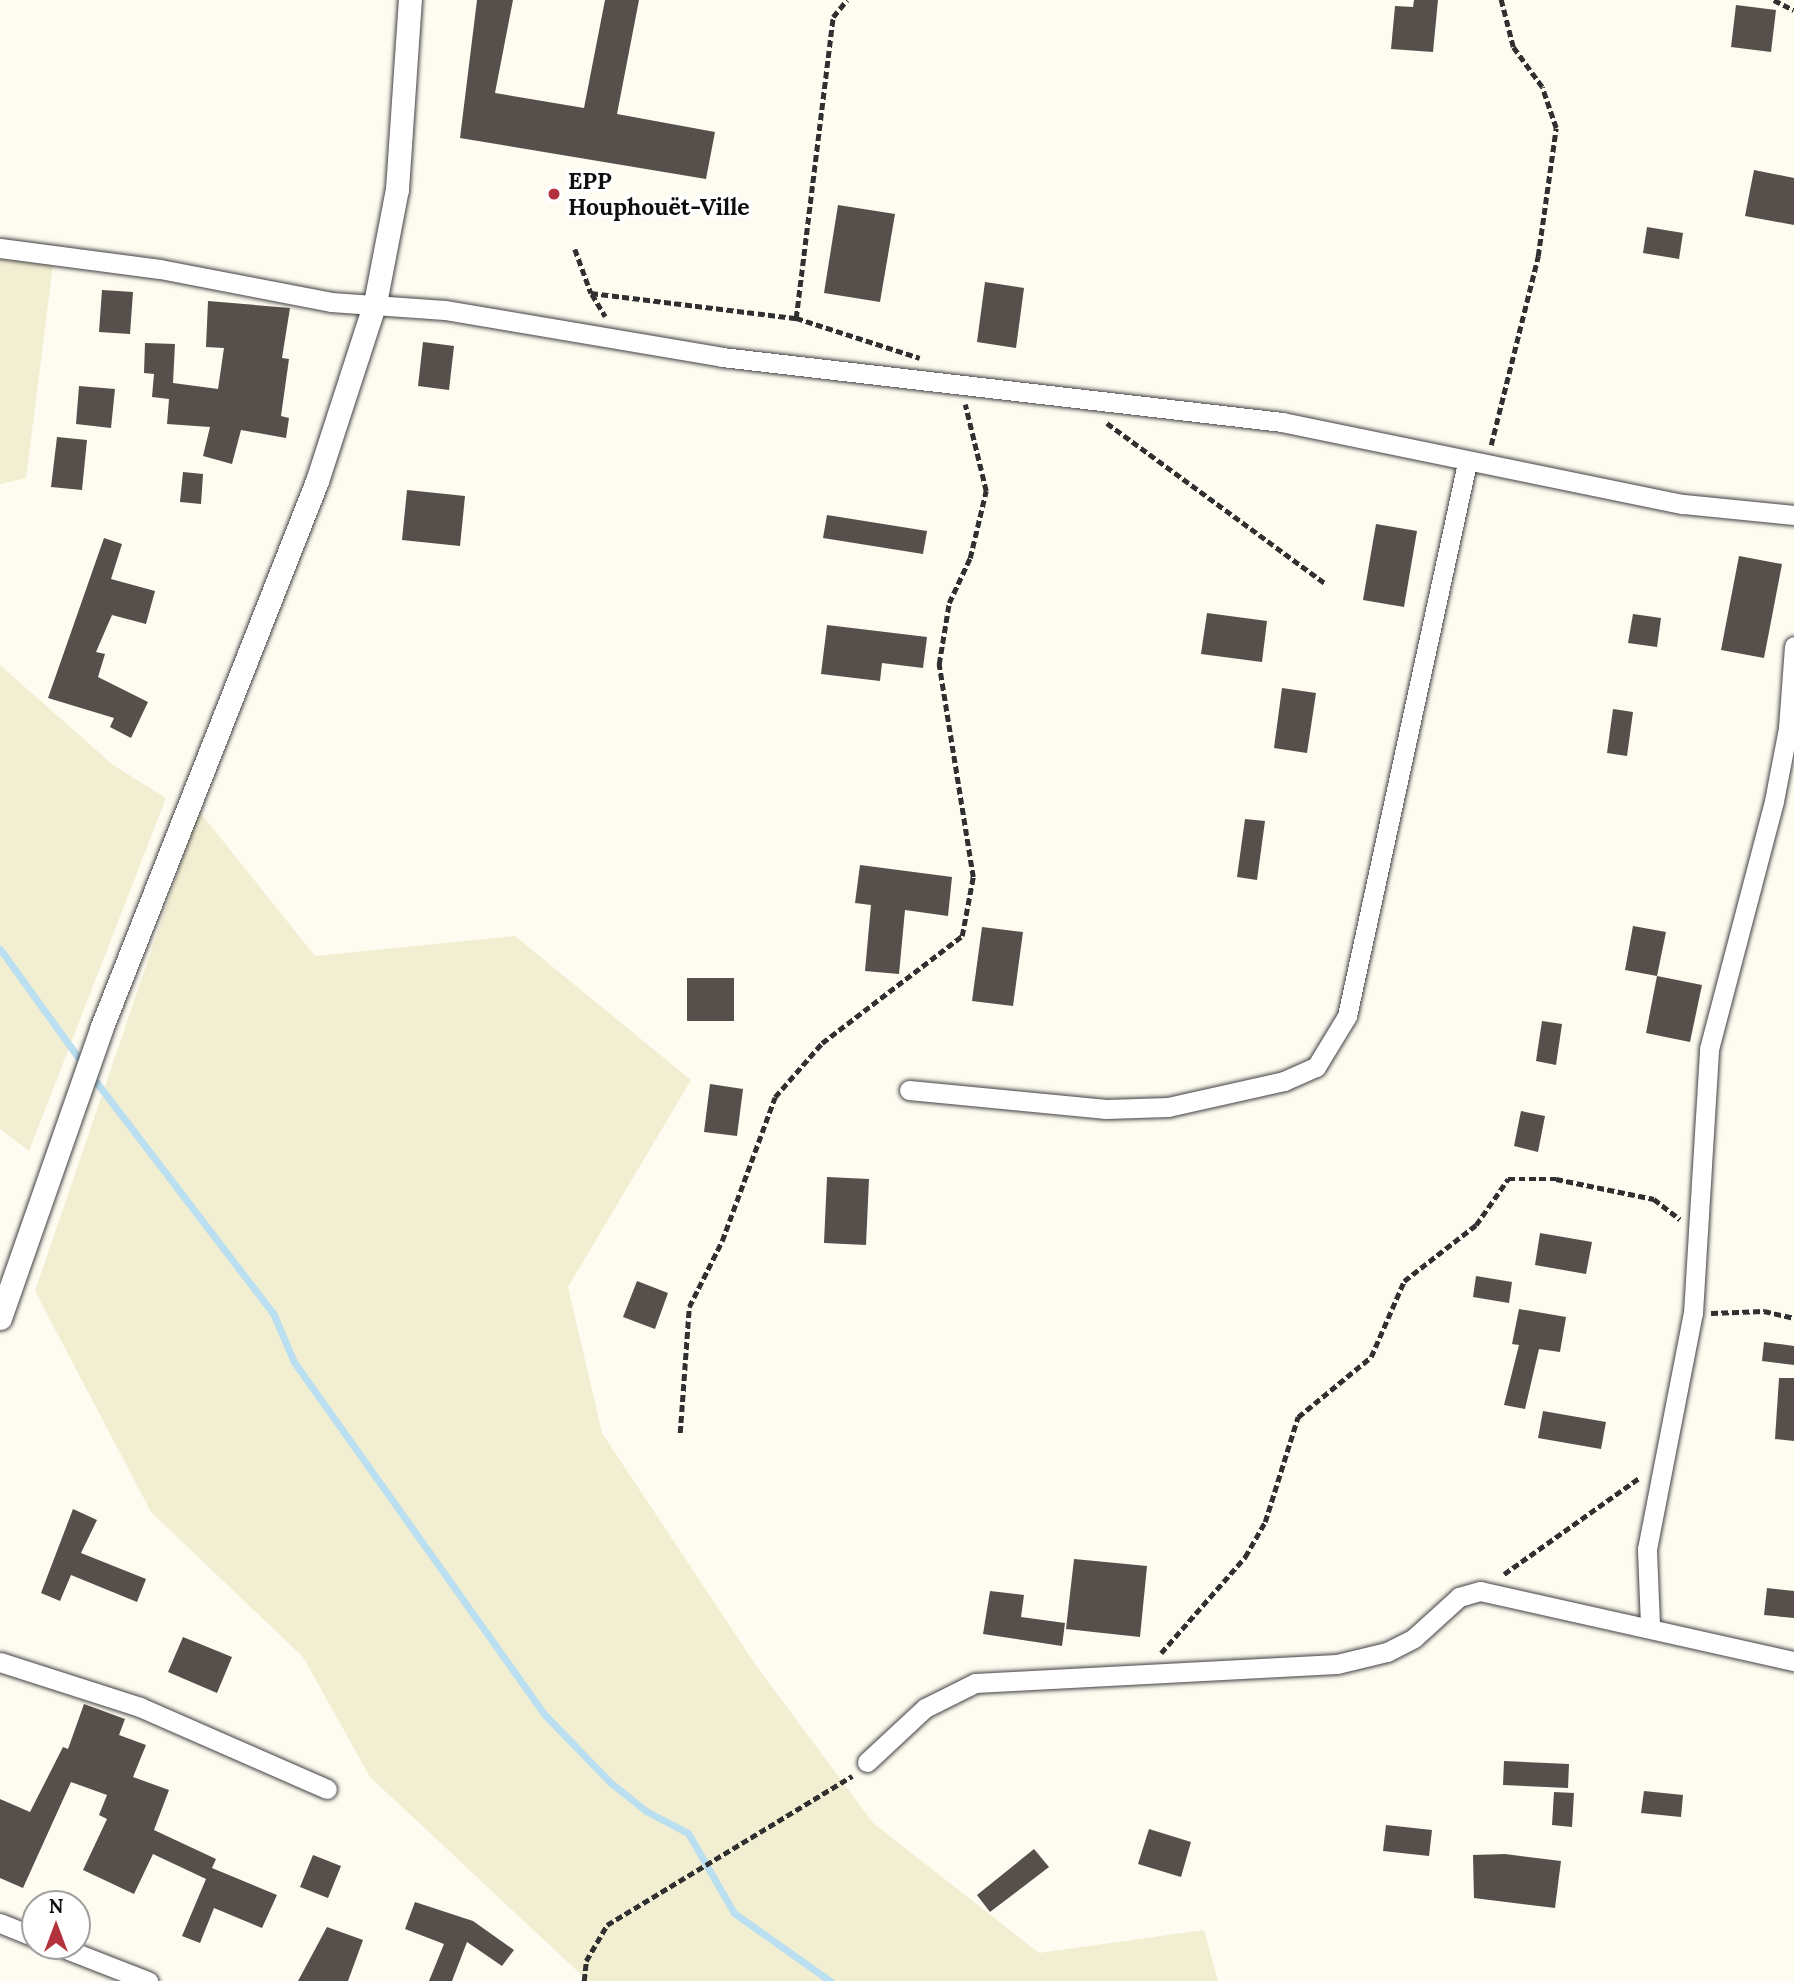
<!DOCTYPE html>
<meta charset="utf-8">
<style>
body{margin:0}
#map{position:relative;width:1794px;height:1981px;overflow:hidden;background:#fefbf1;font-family:Lora,serif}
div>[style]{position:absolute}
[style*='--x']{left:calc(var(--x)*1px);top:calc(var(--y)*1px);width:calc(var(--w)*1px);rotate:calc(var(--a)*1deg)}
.farmland>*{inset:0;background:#f2eed2}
.stream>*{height:7px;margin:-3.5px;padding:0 3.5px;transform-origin:3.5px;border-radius:3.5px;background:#b9dff1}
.building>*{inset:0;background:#564f4b}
.path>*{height:4.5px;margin-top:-2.25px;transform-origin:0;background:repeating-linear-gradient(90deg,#303030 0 7px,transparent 0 10.5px)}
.roads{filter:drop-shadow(0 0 2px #414141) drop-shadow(0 0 2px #414141)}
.minor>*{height:19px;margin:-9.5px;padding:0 9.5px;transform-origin:9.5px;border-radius:9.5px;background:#fff}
.tertiary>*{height:23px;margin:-11.5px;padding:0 11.5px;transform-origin:11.5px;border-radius:11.5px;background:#fff}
.dots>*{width:19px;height:19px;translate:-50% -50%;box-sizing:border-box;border:4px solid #fff;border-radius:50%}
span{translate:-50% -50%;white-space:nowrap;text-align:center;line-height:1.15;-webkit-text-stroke:7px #fff;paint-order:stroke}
.poi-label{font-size:23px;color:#0e0e0e;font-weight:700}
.left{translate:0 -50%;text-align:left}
.north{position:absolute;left:21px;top:1890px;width:70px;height:70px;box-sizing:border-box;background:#fff;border:2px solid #9f9f9f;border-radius:50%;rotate:0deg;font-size:19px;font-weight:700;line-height:28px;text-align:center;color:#0e0e0e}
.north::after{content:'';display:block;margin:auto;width:24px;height:32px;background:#b3323d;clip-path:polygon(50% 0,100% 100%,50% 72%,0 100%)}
</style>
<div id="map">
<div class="farmland">
<div style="clip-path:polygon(0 247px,54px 257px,26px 478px,0 484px)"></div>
<div style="clip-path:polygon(0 665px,113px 765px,166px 798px,29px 1151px,0 1129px)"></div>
<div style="clip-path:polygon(199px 811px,315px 956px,515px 936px,691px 1080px,568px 1287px,602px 1433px,755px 1664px,873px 1823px,1039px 1953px,1204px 1930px,1218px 1981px,588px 1981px,370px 1777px,303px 1657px,151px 1512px,35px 1291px)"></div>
</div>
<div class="stream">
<div style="--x:0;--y:949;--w:142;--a:54.2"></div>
<div style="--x:90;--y:1074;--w:301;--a:52.6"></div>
<div style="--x:273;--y:1313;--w:53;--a:66.8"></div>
<div style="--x:294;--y:1362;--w:433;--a:54.6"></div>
<div style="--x:545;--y:1715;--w:95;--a:45.9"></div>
<div style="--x:611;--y:1783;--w:45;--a:38.7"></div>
<div style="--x:646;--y:1811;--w:47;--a:27.6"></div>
<div style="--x:688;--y:1833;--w:92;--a:60.1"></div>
<div style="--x:734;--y:1913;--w:118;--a:35.3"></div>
</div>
<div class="building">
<div style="clip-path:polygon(477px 0,513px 0,495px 93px,584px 108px,605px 0,639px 0,617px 114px,715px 132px,706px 179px,460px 138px)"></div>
<div style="clip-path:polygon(1414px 0,1438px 0,1433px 52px,1391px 49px,1395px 6px,1413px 7px)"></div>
<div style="clip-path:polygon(1736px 5px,1776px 10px,1771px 52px,1731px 47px)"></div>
<div style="clip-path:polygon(1754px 170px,1794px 178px,1794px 225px,1745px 216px)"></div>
<div style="clip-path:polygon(838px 205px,895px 214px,880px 302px,824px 293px)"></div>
<div style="clip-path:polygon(1647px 227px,1683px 233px,1679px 259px,1643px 253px)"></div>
<div style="clip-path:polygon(985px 282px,1024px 288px,1016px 348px,977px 342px)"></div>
<div style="clip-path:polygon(102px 290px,133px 292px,130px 334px,99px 332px)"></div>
<div style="clip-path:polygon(208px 301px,290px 308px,282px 358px,289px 359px,281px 416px,289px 418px,286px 438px,241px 430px,232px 464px,203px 456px,210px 427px,167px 424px,169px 399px,152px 397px,154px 374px,144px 373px,145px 343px,175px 344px,173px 383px,218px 389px,224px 348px,206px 347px)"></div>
<div style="clip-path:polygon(423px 342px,454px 346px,449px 390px,418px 386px)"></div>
<div style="clip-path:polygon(79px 386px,115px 389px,111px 428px,76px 424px)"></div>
<div style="clip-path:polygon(57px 437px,87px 440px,82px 490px,51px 487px)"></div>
<div style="clip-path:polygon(183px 472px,203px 474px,201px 504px,180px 502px)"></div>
<div style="clip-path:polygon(407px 490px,465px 496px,460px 546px,402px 540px)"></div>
<div style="clip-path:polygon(827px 515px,927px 531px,923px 554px,823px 538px)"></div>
<div style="clip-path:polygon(1376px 524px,1417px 531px,1404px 607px,1363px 600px)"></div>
<div style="clip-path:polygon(104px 538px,122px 544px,111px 579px,155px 591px,146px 624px,112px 615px,96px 652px,105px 654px,98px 677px,148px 702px,131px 738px,110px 727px,114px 718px,48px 698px)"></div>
<div style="clip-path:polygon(1739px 556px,1782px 564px,1764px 658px,1721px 650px)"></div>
<div style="clip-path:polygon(1207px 613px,1267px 621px,1262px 662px,1201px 654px)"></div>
<div style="clip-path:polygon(1633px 614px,1661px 618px,1657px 647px,1628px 643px)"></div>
<div style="clip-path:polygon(827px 625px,927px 637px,923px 668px,882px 663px,880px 681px,821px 674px)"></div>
<div style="clip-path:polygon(1282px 688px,1316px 693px,1307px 753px,1274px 748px)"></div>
<div style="clip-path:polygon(1613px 709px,1633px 712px,1627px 756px,1607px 753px)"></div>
<div style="clip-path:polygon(1245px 819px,1265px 821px,1257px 880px,1237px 877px)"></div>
<div style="clip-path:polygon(860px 865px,952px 877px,948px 916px,905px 910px,899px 974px,865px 971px,871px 905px,855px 903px)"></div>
<div style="clip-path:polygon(1633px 926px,1666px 932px,1657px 976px,1625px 970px)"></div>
<div style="clip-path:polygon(982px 927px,1023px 932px,1013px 1006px,972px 1001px)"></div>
<div style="clip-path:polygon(1657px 976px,1702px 985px,1690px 1042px,1646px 1033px)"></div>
<div style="clip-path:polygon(687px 978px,734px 978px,734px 1021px,687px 1021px)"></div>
<div style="clip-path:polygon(1542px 1021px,1562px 1024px,1556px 1065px,1536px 1061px)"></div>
<div style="clip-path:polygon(710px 1084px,743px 1089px,737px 1136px,704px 1132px)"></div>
<div style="clip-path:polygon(1521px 1111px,1545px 1116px,1538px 1152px,1514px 1146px)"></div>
<div style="clip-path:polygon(827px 1177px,869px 1179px,866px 1245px,824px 1243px)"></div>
<div style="clip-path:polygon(1540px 1233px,1592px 1242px,1586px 1274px,1535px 1265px)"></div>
<div style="clip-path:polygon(1476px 1276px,1512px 1282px,1509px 1303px,1473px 1297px)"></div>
<div style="clip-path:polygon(637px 1281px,668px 1293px,655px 1329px,623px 1317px)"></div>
<div style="clip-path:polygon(1519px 1309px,1566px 1317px,1560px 1352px,1539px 1349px,1525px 1409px,1504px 1405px,1519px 1345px,1512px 1344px)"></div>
<div style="clip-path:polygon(1764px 1342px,1794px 1346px,1794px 1365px,1762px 1361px)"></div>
<div style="clip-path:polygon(1779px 1378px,1794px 1378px,1794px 1441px,1775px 1439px)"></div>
<div style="clip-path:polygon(1543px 1411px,1606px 1422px,1601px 1449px,1538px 1438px)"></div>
<div style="clip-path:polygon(73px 1509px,97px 1520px,81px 1553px,146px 1579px,137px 1602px,71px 1575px,60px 1601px,41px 1593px)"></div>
<div style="clip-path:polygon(1074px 1559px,1147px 1566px,1140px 1637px,1066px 1629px)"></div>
<div style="clip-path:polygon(1767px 1588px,1794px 1591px,1794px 1618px,1764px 1615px)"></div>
<div style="clip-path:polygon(990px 1591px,1024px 1595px,1021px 1617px,1065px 1623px,1062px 1646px,983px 1634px)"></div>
<div style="clip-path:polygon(183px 1637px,232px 1657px,217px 1693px,168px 1672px)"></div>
<div style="clip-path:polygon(84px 1704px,125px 1719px,119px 1735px,146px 1745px,133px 1777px,169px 1790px,154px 1830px,216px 1859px,212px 1868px,277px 1895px,262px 1928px,214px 1908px,200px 1943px,182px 1936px,206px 1879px,153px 1854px,134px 1894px,83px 1870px,107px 1819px,99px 1815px,107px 1795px,71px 1782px,23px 1888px,0 1878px,0 1799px,30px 1812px,63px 1747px,68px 1749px)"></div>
<div style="clip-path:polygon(1504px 1761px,1569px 1764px,1568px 1788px,1503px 1785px)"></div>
<div style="clip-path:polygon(1644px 1791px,1683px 1795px,1681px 1817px,1641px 1813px)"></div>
<div style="clip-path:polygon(1554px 1792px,1574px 1793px,1572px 1827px,1552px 1825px)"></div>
<div style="clip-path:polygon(1386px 1825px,1432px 1830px,1429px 1856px,1383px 1851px)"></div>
<div style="clip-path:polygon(1149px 1829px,1191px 1842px,1181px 1877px,1138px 1864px)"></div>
<div style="clip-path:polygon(1034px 1849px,1049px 1867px,990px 1912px,977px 1895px)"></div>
<div style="clip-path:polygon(1505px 1854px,1561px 1861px,1555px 1908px,1474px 1898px,1473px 1855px)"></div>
<div style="clip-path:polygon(313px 1855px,341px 1866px,328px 1898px,300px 1887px)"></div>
<div style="clip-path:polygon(415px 1902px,473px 1921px,514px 1950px,502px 1966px,467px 1942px,452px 1981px,429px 1981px,444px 1944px,405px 1929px)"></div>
<div style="clip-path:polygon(327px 1927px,363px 1940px,348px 1981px,298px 1981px)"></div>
</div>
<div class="path">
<div style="--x:1774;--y:0;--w:22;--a:27"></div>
<div style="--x:575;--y:249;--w:47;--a:70"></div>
<div style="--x:591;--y:293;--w:207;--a:7"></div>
<div style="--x:796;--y:318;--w:130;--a:17.9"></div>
<div style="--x:592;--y:294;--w:26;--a:59"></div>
<div style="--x:796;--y:318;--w:303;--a:-83"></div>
<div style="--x:833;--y:17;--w:22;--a:-51"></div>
<div style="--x:1107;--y:423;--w:272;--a:36.3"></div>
<div style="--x:1491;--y:445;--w:195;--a:-76"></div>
<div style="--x:1538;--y:256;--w:129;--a:-82"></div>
<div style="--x:1556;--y:128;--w:43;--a:-108.9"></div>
<div style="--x:1542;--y:87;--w:49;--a:-125.9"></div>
<div style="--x:1513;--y:47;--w:49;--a:-104.3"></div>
<div style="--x:1711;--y:1313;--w:53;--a:-2.2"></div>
<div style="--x:1764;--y:1311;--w:31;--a:13"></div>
<div style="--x:680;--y:1433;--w:126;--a:-85.9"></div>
<div style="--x:689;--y:1307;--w:74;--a:-63.4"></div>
<div style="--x:722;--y:1241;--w:153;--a:-69.8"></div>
<div style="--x:775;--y:1097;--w:72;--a:-49"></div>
<div style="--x:822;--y:1043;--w:176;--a:-37.4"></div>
<div style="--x:962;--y:936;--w:60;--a:-79.4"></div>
<div style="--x:973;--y:877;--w:216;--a:-99.1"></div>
<div style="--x:939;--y:664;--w:62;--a:-80.7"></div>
<div style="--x:949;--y:603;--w:50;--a:-65"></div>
<div style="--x:970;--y:558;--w:69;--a:-76.6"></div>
<div style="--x:986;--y:491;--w:89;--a:-103.6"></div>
<div style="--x:1504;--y:1574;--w:166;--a:-35.4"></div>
<div style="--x:1161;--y:1653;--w:128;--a:-48.8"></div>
<div style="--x:1245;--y:1557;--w:40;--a:-60.3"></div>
<div style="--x:1265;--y:1522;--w:110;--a:-72.6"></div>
<div style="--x:1298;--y:1417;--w:94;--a:-39.4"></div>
<div style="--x:1371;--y:1357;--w:83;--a:-66.5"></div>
<div style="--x:1404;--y:1281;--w:91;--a:-37.9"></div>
<div style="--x:1476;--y:1225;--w:56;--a:-55.2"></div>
<div style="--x:1508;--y:1179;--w:48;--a:0"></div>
<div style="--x:1556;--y:1179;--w:100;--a:11.5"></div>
<div style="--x:1654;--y:1199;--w:33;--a:38"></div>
<div style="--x:584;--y:1981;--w:20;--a:-84"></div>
<div style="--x:586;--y:1961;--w:42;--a:-59.7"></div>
<div style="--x:607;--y:1925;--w:287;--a:-31.3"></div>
</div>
<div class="roads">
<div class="minor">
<div style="--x:0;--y:248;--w:161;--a:7.5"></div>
<div style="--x:160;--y:269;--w:174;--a:10.9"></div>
<div style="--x:331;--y:302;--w:114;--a:4"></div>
<div style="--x:445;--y:310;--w:281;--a:9.6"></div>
<div style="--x:722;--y:357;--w:564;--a:6.62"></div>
<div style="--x:1282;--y:422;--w:409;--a:11.6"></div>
<div style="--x:1683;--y:504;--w:112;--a:5.7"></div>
<div style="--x:909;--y:1090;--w:198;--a:5.5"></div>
<div style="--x:1106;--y:1109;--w:62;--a:-1.8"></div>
<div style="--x:1168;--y:1107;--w:119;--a:-12.6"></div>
<div style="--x:1284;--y:1081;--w:35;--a:-24"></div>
<div style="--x:1316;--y:1067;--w:60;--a:-58.7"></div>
<div style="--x:1347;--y:1016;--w:566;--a:-77.76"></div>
<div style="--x:1650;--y:1625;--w:76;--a:-92.3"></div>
<div style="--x:1647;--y:1549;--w:240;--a:-79"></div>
<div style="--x:1693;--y:1313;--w:264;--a:-86.5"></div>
<div style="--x:1709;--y:1049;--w:256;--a:-75.3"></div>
<div style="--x:1774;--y:801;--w:74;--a:-79.1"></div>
<div style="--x:1788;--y:728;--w:82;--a:-85.8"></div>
<div style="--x:0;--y:1662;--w:147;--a:17.8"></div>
<div style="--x:140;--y:1707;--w:204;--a:23.7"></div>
<div style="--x:867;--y:1762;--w:79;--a:-43"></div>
<div style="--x:925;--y:1708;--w:56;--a:-26.6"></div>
<div style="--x:975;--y:1683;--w:362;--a:-3"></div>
<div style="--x:1337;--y:1664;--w:51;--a:-13.5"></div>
<div style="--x:1387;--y:1652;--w:30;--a:-27"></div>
<div style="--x:1414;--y:1638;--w:61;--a:-42.3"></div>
<div style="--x:1459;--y:1597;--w:22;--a:-16"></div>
<div style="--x:1480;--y:1591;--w:322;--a:12.6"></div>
<div style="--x:0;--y:1923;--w:38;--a:22"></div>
<div style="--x:58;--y:1946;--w:97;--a:21.3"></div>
</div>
<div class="tertiary">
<div style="--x:0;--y:1318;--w:306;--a:-70.7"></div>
<div style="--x:101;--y:1029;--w:589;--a:-68.49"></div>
<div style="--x:317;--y:481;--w:187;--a:-72"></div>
<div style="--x:375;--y:303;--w:116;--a:-79.1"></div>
<div style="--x:397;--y:189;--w:189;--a:-86.1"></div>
</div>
</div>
<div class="dots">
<div style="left:554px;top:194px;background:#b3323d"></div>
</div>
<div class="poi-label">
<span class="left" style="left:568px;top:194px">EPP<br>Houphouët-Ville</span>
</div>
<div class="north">N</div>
</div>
